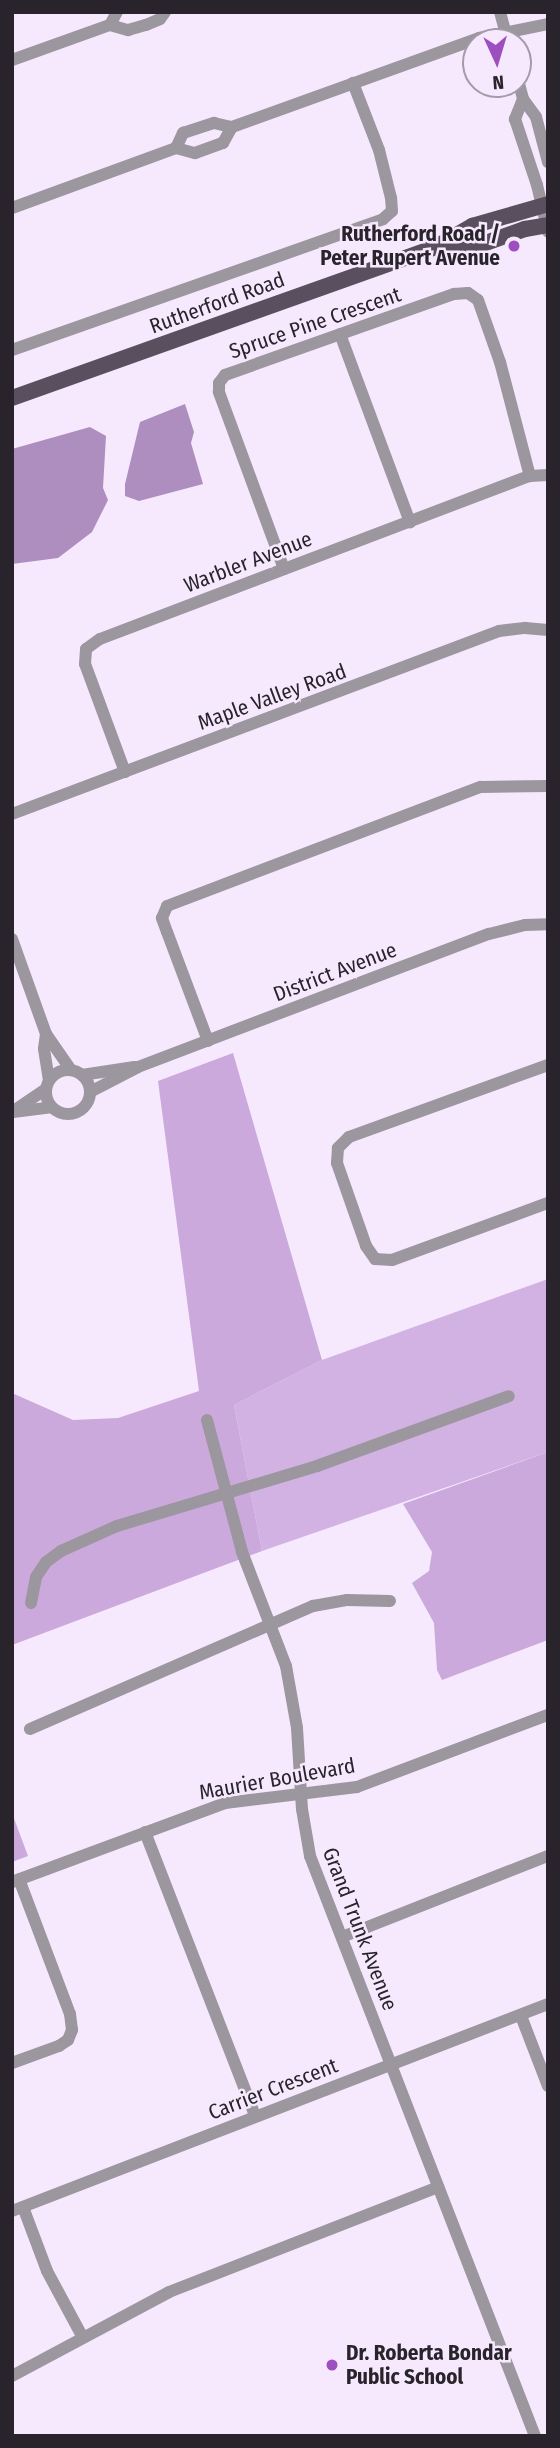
<!DOCTYPE html>
<style>
body{margin:0}
#map{position:relative;width:560px;height:2448px;overflow:hidden;background:#f6e9fd;font-family:"Fira Sans Condensed",sans-serif}
div>[style]{position:absolute}
[style*='--x']{left:calc(var(--x)*1px);top:calc(var(--y)*1px);width:calc(var(--w)*1px);rotate:calc(var(--a)*1deg)}
.green>*{inset:0;background:#d2b2e3}
.forest>*{inset:0;background:#cba9dc}
.water>*{inset:0;background:#ae8dbf}
.minor>*{height:12px;margin:-6px;padding:0 6px;transform-origin:6px;border-radius:6px;background:#9c969f}
.minor>.ring{margin:-6px;padding:0;box-sizing:content-box;background:none;border:12px solid #9c969f;border-radius:50%}
.major>*{height:16px;margin:-8px;padding:0 8px;transform-origin:8px;border-radius:8px;background:#594f5e}
.dots>*{width:19px;height:19px;translate:-50% -50%;box-sizing:border-box;border:4px solid #f6e9fd;border-radius:50%}
span{translate:-50% -50%;white-space:nowrap;text-align:center;line-height:1.15;-webkit-text-stroke:5px #f6e9fd;paint-order:stroke}
.poi-label{font-size:21px;color:#29242b;font-weight:700}
.right{translate:-100% -50%;text-align:right}
.left{translate:0 -50%;text-align:left}
.street-label{font-size:21px;color:#29242b}
.frame{position:absolute;inset:0;border:14px solid #29242b;pointer-events:none}
.north{position:absolute;left:462px;top:28px;width:70px;height:70px;box-sizing:border-box;background:#f6e9fd;border:2px solid #a49aa9;border-radius:50%;rotate:176deg;font-size:19px;font-weight:700;line-height:28px;text-align:center;color:#29242b}
.north::after{content:'';display:block;margin:auto;width:24px;height:32px;background:#9d4fc0;clip-path:polygon(50% 0,100% 100%,50% 72%,0 100%)}
</style>
<div id="map">
<div class="green">
<div style="clip-path:polygon(548px 1279px,548px 1452px,262px 1551px,234px 1405px,322px 1360px)"></div>
</div>
<div class="forest">
<div style="clip-path:polygon(233px 1053px,322px 1360px,234px 1405px,262px 1551px,12px 1645px,12px 1393px,73px 1420px,118px 1418px,199px 1391px,158px 1081px)"></div>
<div style="clip-path:polygon(548px 1452px,548px 1640px,442px 1680px,437px 1670px,434px 1623px,412px 1583px,429px 1571px,432px 1552px,403px 1504px)"></div>
<div style="clip-path:polygon(12px 1813px,28px 1856px,12px 1862px)"></div>
</div>
<div class="water">
<div style="clip-path:polygon(185px 404px,194px 432px,191px 443px,203px 484px,139px 501px,125px 496px,125px 484px,140px 422px)"></div>
<div style="clip-path:polygon(90px 427px,106px 436px,103px 488px,108px 500px,92px 532px,58px 558px,12px 564px,12px 449px)"></div>
</div>
<div class="minor">
<div style="--x:500;--y:12;--w:31;--a:75"></div>
<div style="--x:110;--y:25;--w:15;--a:-62"></div>
<div style="--x:12;--y:60;--w:104;--a:-19.7"></div>
<div style="--x:110;--y:25;--w:19;--a:16"></div>
<div style="--x:128;--y:30;--w:19;--a:-16"></div>
<div style="--x:146;--y:25;--w:15;--a:-23"></div>
<div style="--x:160;--y:19;--w:9;--a:-54"></div>
<div style="--x:518;--y:80;--w:20;--a:75"></div>
<div style="--x:523;--y:99;--w:22;--a:54"></div>
<div style="--x:536;--y:117;--w:47;--a:75.1"></div>
<div style="--x:523;--y:99;--w:22;--a:112"></div>
<div style="--x:515;--y:119;--w:70;--a:71.6"></div>
<div style="--x:537;--y:185;--w:48;--a:76.8"></div>
<div style="--x:176;--y:148;--w:17;--a:-65"></div>
<div style="--x:183;--y:133;--w:33;--a:-18"></div>
<div style="--x:214;--y:123;--w:18;--a:13"></div>
<div style="--x:232;--y:127;--w:263;--a:-19.8"></div>
<div style="--x:479;--y:38;--w:70;--a:-11.5"></div>
<div style="--x:12;--y:208;--w:175;--a:-20.1"></div>
<div style="--x:176;--y:148;--w:20;--a:15"></div>
<div style="--x:195;--y:153;--w:30;--a:-20"></div>
<div style="--x:223;--y:143;--w:18;--a:-61"></div>
<div style="--x:340;--y:334;--w:201;--a:69.6"></div>
<div style="--x:12;--y:350;--w:393;--a:-19.4"></div>
<div style="--x:383;--y:219;--w:12;--a:-42"></div>
<div style="--x:392;--y:211;--w:13;--a:-94"></div>
<div style="--x:391;--y:198;--w:49;--a:-104"></div>
<div style="--x:379;--y:150;--w:72;--a:-111.2"></div>
<div style="--x:284;--y:569;--w:189;--a:-110.2"></div>
<div style="--x:219;--y:392;--w:9;--a:-90"></div>
<div style="--x:219;--y:383;--w:10;--a:-53"></div>
<div style="--x:225;--y:375;--w:243;--a:-19.5"></div>
<div style="--x:454;--y:294;--w:14;--a:-4"></div>
<div style="--x:468;--y:293;--w:12;--a:35"></div>
<div style="--x:478;--y:300;--w:66;--a:70.5"></div>
<div style="--x:500;--y:362;--w:118;--a:75.3"></div>
<div style="--x:125;--y:772;--w:115;--a:-110.3"></div>
<div style="--x:85;--y:664;--w:15;--a:-86"></div>
<div style="--x:86;--y:649;--w:17;--a:-36"></div>
<div style="--x:100;--y:639;--w:460;--a:-20.8"></div>
<div style="--x:530;--y:476;--w:18;--a:-3"></div>
<div style="--x:12;--y:814;--w:520;--a:-20.59"></div>
<div style="--x:499;--y:631;--w:26;--a:-7"></div>
<div style="--x:525;--y:628;--w:23;--a:5"></div>
<div style="--x:12;--y:939;--w:101;--a:70.3"></div>
<div style="--x:46;--y:1034;--w:44;--a:55.2"></div>
<div style="--x:46;--y:1034;--w:15;--a:98"></div>
<div style="--x:44;--y:1049;--w:30;--a:81"></div>
<div style="--x:208;--y:1041;--w:116;--a:-110.6"></div>
<div style="--x:167;--y:932;--w:15;--a:-110"></div>
<div style="--x:162;--y:918;--w:13;--a:-67"></div>
<div style="--x:167;--y:906;--w:336;--a:-20.8"></div>
<div style="--x:481;--y:787;--w:67;--a:-0.9"></div>
<div style="--x:548;--y:1065;--w:212;--a:160.1"></div>
<div style="--x:349;--y:1137;--w:16;--a:135"></div>
<div style="--x:338;--y:1148;--w:15;--a:94"></div>
<div style="--x:337;--y:1163;--w:88;--a:70.7"></div>
<div style="--x:366;--y:1246;--w:16;--a:55"></div>
<div style="--x:375;--y:1259;--w:17;--a:3"></div>
<div style="--x:392;--y:1260;--w:166;--a:-20.1"></div>
<div class="ring" style="left:46px;top:1070px;width:32px;height:32px"></div>
<div style="--x:82;--y:1075;--w:53;--a:-8.7"></div>
<div style="--x:90;--y:1092;--w:54;--a:-27.5"></div>
<div style="--x:138;--y:1067;--w:375;--a:-20.8"></div>
<div style="--x:489;--y:934;--w:37;--a:-14"></div>
<div style="--x:525;--y:925;--w:23;--a:-2"></div>
<div style="--x:12;--y:1112;--w:41;--a:-34.1"></div>
<div style="--x:13;--y:1112;--w:38;--a:-7"></div>
<div style="--x:207;--y:1420;--w:137;--a:75.1"></div>
<div style="--x:242;--y:1552;--w:122;--a:68.9"></div>
<div style="--x:286;--y:1666;--w:63;--a:79.9"></div>
<div style="--x:297;--y:1728;--w:81;--a:86.5"></div>
<div style="--x:302;--y:1809;--w:48;--a:80.3"></div>
<div style="--x:310;--y:1856;--w:622;--a:68.8"></div>
<div style="--x:31;--y:1603;--w:26;--a:-79"></div>
<div style="--x:36;--y:1577;--w:18;--a:-56"></div>
<div style="--x:46;--y:1562;--w:19;--a:-36"></div>
<div style="--x:61;--y:1551;--w:61;--a:-24.1"></div>
<div style="--x:117;--y:1526;--w:209;--a:-16.7"></div>
<div style="--x:317;--y:1466;--w:204;--a:-20"></div>
<div style="--x:30;--y:1729;--w:309;--a:-23.5"></div>
<div style="--x:313;--y:1606;--w:35;--a:-10"></div>
<div style="--x:347;--y:1600;--w:43;--a:1.3"></div>
<div style="--x:145;--y:1832;--w:304;--a:68.8"></div>
<div style="--x:12;--y:1882;--w:227;--a:-20.3"></div>
<div style="--x:225;--y:1803;--w:133;--a:-6.9"></div>
<div style="--x:357;--y:1787;--w:204;--a:-20.7"></div>
<div style="--x:342;--y:1937;--w:221;--a:-21.5"></div>
<div style="--x:521;--y:2016;--w:75;--a:68.9"></div>
<div style="--x:12;--y:2063;--w:50;--a:-19.9"></div>
<div style="--x:59;--y:2046;--w:11;--a:-34"></div>
<div style="--x:68;--y:2040;--w:11;--a:-68"></div>
<div style="--x:72;--y:2030;--w:16;--a:-97"></div>
<div style="--x:70;--y:2014;--w:144;--a:-110.7"></div>
<div style="--x:23;--y:2207;--w:68;--a:69.4"></div>
<div style="--x:47;--y:2271;--w:74;--a:61.7"></div>
<div style="--x:12;--y:2211;--w:575;--a:-21.12"></div>
<div style="--x:12;--y:2376;--w:178;--a:-28.1"></div>
<div style="--x:169;--y:2292;--w:289;--a:-21.3"></div>
</div>
<div class="major">
<div style="--x:438;--y:247;--w:42;--a:-2.7"></div>
<div style="--x:480;--y:245;--w:48;--a:-19.6"></div>
<div style="--x:525;--y:229;--w:23;--a:-10"></div>
<div style="--x:12;--y:398;--w:450;--a:-19.6"></div>
<div style="--x:436;--y:247;--w:42;--a:-30.3"></div>
<div style="--x:472;--y:226;--w:79;--a:-16.1"></div>
</div>
<div class="dots">
<div style="left:514px;top:246px;background:#9d4fc0"></div>
<div style="left:332px;top:2365px;background:#9d4fc0"></div>
</div>
<div class="poi-label">
<span class="right" style="left:500px;top:246px">Rutherford Road /<br>Peter Rupert Avenue</span>
<span class="left" style="left:346px;top:2365px">Dr. Roberta Bondar<br>Public School</span>
</div>
<div class="street-label">
<span style="left:217px;top:303px;rotate:-20deg">Rutherford Road</span>
<span style="left:315px;top:323px;rotate:-19deg">Spruce Pine Crescent</span>
<span style="left:248px;top:562px;rotate:-21deg">Warbler Avenue</span>
<span style="left:272px;top:697px;rotate:-20deg">Maple Valley Road</span>
<span style="left:335px;top:972px;rotate:-21deg">District Avenue</span>
<span style="left:277px;top:1779px;rotate:-10deg">Maurier Boulevard</span>
<span style="left:360px;top:1929px;rotate:69deg">Grand Trunk Avenue</span>
<span style="left:273px;top:2089px;rotate:-21deg">Carrier Crescent</span>
</div>
<div class="frame"></div>
<div class="north">N</div>
</div>
